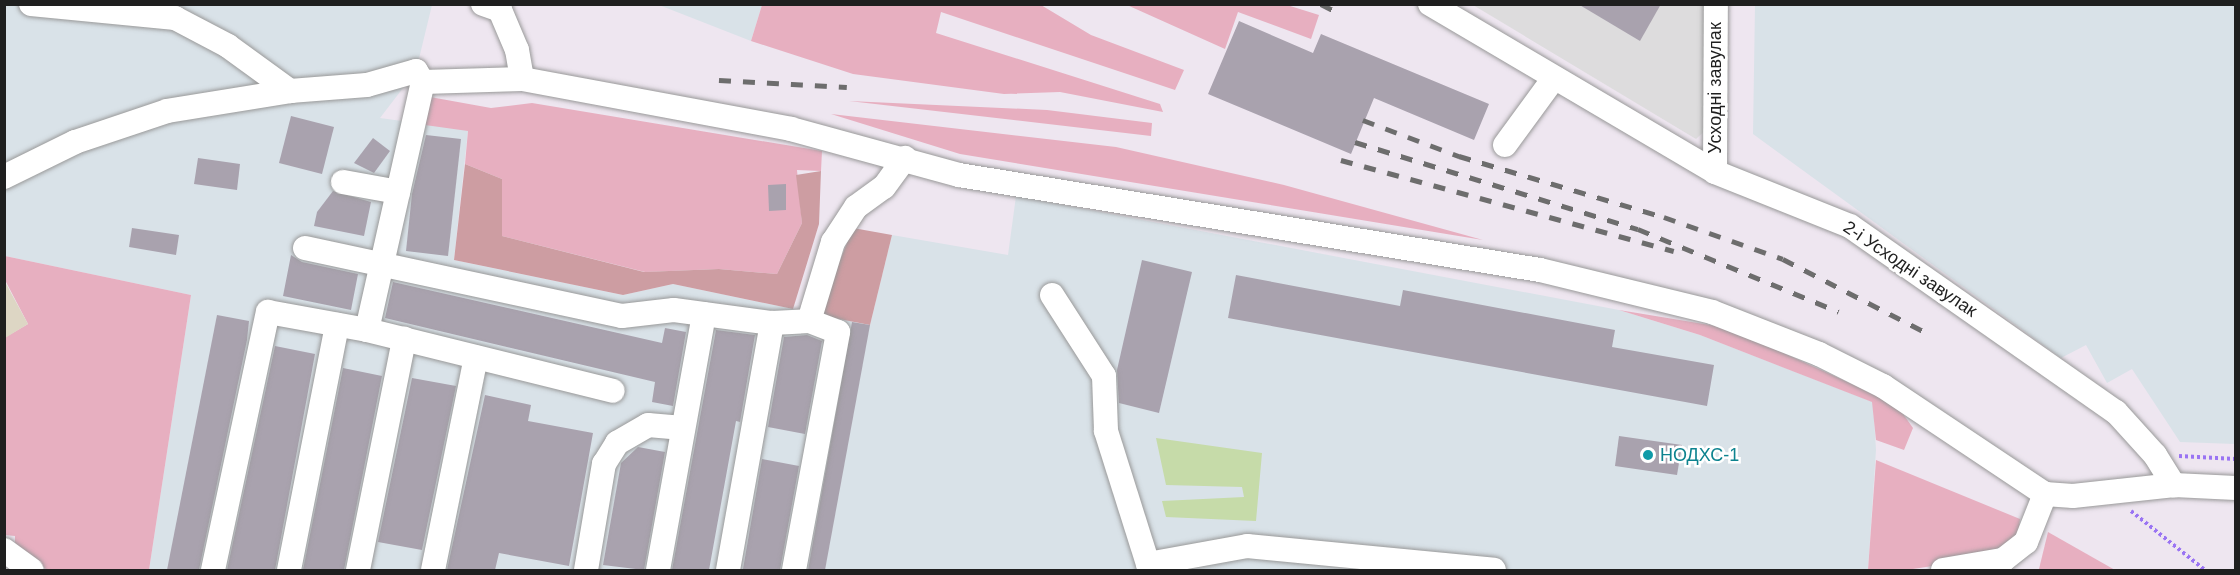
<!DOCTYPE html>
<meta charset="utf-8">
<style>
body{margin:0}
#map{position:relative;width:2240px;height:575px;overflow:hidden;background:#eee6f0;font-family:Helvetica,sans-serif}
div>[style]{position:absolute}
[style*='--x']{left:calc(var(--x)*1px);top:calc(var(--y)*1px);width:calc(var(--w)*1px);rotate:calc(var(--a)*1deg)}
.residential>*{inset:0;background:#dddcdd}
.industrial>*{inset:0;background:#d9e2e8}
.grass>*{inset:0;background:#e7afc0}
.forest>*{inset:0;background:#cd9da2}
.wetland>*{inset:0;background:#ddd6c4}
.water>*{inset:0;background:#c6dba9}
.building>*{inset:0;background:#a9a2ae}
.path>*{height:4px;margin-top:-2px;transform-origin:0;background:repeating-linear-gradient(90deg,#9a74f3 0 3px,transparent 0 6px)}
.roads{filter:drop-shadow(0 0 2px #999) drop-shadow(0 0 2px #999)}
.minor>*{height:24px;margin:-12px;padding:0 12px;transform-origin:12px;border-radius:12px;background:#fff}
.rail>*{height:4.5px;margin-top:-2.25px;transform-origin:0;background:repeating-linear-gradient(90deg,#6d6d6d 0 12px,transparent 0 24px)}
.dots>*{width:16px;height:16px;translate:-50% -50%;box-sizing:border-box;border:3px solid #fff;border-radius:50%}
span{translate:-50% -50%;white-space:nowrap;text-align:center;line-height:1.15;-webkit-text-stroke:5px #fff;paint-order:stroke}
.street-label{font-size:18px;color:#1f1f1f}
.culture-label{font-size:18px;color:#0d838f}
.left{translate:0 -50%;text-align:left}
.frame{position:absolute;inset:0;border:6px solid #1f1f1f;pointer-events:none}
</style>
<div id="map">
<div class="residential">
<div style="clip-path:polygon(1473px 5px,1707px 5px,1708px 128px,1696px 139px)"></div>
</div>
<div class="industrial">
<div style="clip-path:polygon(5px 5px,432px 5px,416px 71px,380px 118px,468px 130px,454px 260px,623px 295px,673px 284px,870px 325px,892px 235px,1008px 255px,1016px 196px,1619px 310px,1700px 335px,1873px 402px,1876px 450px,1868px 570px,149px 570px,191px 295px,5px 256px)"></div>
<div style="clip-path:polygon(659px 5px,762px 5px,751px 41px)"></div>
<div style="clip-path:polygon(1755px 5px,2235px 5px,2235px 444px,2180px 442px,2132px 369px,2107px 383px,2086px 345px,2061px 358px,1753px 134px)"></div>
</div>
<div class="grass">
<div style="clip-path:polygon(762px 5px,1041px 5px,1091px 35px,1184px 70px,1175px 90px,941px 12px,936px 33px,1160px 104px,1163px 112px,1060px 92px,1004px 94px,853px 74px,751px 41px)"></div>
<div style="clip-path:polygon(1127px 5px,1287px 5px,1319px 15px,1311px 39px,1238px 12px,1225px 49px)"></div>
<div style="clip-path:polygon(430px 97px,491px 108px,532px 103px,822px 151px,821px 171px,797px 170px,802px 223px,777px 274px,719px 269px,645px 272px,502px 236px,502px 179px,465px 164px,468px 131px,425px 125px)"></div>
<div style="clip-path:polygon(849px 101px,1047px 110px,1152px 123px,1151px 136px)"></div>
<div style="clip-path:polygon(831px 114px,1116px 147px,1284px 185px,1483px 240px,960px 154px)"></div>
<div style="clip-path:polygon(5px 256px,191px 295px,149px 570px,47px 570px,15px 543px,15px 536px,5px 535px,4px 338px,28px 324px,5px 280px)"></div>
<div style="clip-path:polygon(1619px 310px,1728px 328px,1896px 404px,1913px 428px,1904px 450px,1876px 440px,1872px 402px,1700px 335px)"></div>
<div style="clip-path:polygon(1876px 460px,2020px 519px,2018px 536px,2000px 556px,1906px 570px,1868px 570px)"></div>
<div style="clip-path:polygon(2048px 532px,2115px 570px,2043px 570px,2039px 569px)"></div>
</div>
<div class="forest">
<div style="clip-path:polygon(465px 164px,502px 179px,502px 236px,644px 272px,719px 269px,777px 274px,802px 223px,796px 175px,821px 171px,819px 224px,793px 309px,673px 284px,623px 295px,454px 260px)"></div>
<div style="clip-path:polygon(853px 228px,892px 235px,870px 325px,818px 315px)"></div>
</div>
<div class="wetland">
<div style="clip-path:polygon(4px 280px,28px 324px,5px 338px,4px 338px)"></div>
</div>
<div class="water">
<div style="clip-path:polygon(1156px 438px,1262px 453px,1256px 521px,1166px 517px,1162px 501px,1244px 497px,1242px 487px,1166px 485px)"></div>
</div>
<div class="building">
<div style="clip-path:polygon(1578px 4px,1661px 4px,1640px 41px)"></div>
<div style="clip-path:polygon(1239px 21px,1313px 53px,1321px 34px,1489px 104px,1474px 140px,1374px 98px,1351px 154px,1208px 94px)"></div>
<div style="clip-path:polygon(291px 116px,334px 127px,322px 174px,279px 163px)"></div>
<div style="clip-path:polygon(426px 135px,461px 139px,448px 256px,406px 251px,412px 194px)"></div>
<div style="clip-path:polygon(373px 138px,390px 151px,374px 173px,354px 163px)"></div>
<div style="clip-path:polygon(198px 158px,240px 164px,237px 190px,194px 184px)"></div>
<div style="clip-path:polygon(786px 184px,786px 210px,769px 211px,768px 185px)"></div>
<div style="clip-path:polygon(333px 191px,371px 202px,364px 236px,314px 226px,317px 212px)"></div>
<div style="clip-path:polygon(132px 228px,179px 235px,176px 255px,129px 247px)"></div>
<div style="clip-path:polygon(291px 255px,302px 262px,358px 274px,351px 310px,283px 296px)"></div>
<div style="clip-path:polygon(1142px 260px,1192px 272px,1159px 413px,1119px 403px,1117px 370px)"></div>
<div style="clip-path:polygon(1236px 275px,1400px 306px,1403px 290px,1615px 330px,1612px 347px,1714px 365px,1707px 406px,1228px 318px)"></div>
<div style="clip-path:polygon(393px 282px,662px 343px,665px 328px,686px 332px,673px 406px,652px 402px,655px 382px,385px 318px)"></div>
<div style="clip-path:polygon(217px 315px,249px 321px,247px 340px,199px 570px,167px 570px)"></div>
<div style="clip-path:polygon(852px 322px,870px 325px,825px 570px,808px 570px)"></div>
<div style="clip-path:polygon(716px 330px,755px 335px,740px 422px,736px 421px,709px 570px,672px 570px)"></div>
<div style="clip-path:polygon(807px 335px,822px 341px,805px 434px,768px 427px,784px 337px)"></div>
<div style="clip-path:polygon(275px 346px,315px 354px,275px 570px,227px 570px)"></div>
<div style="clip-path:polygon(343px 368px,382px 376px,344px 570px,303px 570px)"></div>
<div style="clip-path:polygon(412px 378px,456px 386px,422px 550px,378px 542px)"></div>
<div style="clip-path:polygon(485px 395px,531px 405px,528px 421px,593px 433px,569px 566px,499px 553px,495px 570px,447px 570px)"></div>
<div style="clip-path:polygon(1619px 436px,1682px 445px,1677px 475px,1615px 466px)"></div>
<div style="clip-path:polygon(638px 447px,665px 452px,644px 570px,603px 565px,621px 463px)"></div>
<div style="clip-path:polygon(762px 459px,799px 466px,780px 570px,743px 569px)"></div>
</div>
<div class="path">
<div style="--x:2179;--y:456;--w:57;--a:3"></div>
<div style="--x:2131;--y:511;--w:95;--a:38.6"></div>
</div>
<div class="roads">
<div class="minor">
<div style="--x:31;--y:4;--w:145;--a:5.6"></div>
<div style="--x:175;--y:18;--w:60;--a:27.8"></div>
<div style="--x:228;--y:46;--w:77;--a:36"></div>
<div style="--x:290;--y:91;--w:77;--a:-4.5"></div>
<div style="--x:367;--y:85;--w:51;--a:-15.9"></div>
<div style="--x:416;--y:71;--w:13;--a:58"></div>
<div style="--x:423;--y:82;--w:99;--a:-1.7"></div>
<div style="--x:522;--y:79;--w:274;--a:10.5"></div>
<div style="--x:791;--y:129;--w:174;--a:15.3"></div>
<div style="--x:959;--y:175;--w:589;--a:9.29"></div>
<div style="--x:1540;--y:270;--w:177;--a:13.7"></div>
<div style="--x:1712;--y:312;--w:115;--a:21.4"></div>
<div style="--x:1819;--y:354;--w:72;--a:26.6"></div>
<div style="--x:1883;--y:386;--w:195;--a:33.7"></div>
<div style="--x:2045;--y:494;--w:28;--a:4"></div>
<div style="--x:2073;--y:496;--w:102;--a:-6.2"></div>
<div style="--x:483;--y:4;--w:18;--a:19"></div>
<div style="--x:500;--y:10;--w:43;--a:67"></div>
<div style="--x:517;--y:50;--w:29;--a:80"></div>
<div style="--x:1430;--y:4;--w:331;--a:30.5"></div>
<div style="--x:1715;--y:172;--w:145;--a:21.8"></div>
<div style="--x:1850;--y:226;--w:325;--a:35"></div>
<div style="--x:2116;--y:412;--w:58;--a:47.8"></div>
<div style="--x:2155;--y:455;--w:36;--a:58"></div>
<div style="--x:2174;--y:485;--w:62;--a:2.8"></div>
<div style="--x:1505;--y:145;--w:83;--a:-53.8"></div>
<div style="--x:1715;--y:172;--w:168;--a:-89.7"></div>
<div style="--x:4;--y:177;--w:79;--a:-26.2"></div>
<div style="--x:75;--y:142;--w:97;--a:-18.6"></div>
<div style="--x:167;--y:111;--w:125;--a:-9.2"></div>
<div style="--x:343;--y:182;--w:56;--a:10.3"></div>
<div style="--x:305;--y:248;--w:324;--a:12.1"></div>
<div style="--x:622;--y:316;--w:52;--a:-6.6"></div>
<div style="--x:674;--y:310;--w:99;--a:7.6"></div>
<div style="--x:772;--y:323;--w:37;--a:-3"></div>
<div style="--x:809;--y:321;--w:83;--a:-73.1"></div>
<div style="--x:833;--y:242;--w:42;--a:-56.7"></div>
<div style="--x:856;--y:207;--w:34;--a:-36"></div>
<div style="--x:884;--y:187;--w:36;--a:-54"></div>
<div style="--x:1052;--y:295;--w:96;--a:57.3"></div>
<div style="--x:1104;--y:376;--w:55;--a:87.9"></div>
<div style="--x:1106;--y:431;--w:139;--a:72.5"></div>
<div style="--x:1148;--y:564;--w:101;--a:-10.3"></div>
<div style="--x:1247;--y:546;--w:248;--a:5.5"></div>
<div style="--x:367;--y:330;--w:253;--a:13.9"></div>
<div style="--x:4;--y:550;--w:34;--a:36"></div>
<div style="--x:213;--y:570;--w:264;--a:-78"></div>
<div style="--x:268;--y:312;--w:101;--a:10.3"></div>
<div style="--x:367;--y:330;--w:254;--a:-77.3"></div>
<div style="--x:289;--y:570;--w:250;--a:-78.9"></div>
<div style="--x:358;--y:570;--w:236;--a:-78.7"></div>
<div style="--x:433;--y:570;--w:217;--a:-78.6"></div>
<div style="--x:586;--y:570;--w:108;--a:-80.4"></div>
<div style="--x:604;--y:464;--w:25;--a:-58"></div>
<div style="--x:617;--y:443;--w:36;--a:-30"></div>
<div style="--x:648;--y:425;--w:35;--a:5"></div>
<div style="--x:658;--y:570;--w:260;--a:-79.8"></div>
<div style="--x:728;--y:570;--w:251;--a:-79.9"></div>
<div style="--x:794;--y:570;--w:242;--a:-79.5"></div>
<div style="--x:838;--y:332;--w:31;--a:-159"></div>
<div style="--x:1943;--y:570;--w:61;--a:-9.5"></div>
<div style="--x:2003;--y:560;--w:29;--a:-38"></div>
<div style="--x:2026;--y:542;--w:52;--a:-68.4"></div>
</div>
</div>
<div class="rail">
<div style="--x:1321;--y:4;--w:16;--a:27"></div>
<div style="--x:719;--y:80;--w:128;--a:3.1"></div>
<div style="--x:1363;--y:120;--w:103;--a:20.6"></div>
<div style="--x:1459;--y:156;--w:214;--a:16.6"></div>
<div style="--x:1664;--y:217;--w:126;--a:19.4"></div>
<div style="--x:1783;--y:259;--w:157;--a:27.2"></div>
<div style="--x:1355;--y:142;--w:296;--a:17.1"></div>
<div style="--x:1638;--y:229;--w:217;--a:22.4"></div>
<div style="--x:1341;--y:160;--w:345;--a:15.3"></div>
</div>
<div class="dots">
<div style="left:1648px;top:455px;background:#0f9aa8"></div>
</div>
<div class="street-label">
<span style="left:1715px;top:88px;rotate:-90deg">Усходні завулак</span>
<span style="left:1910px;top:269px;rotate:34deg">2-і Усходні завулак</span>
</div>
<div class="culture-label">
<span class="left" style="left:1660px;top:455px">НОДХС-1</span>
</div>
<div class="frame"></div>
</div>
